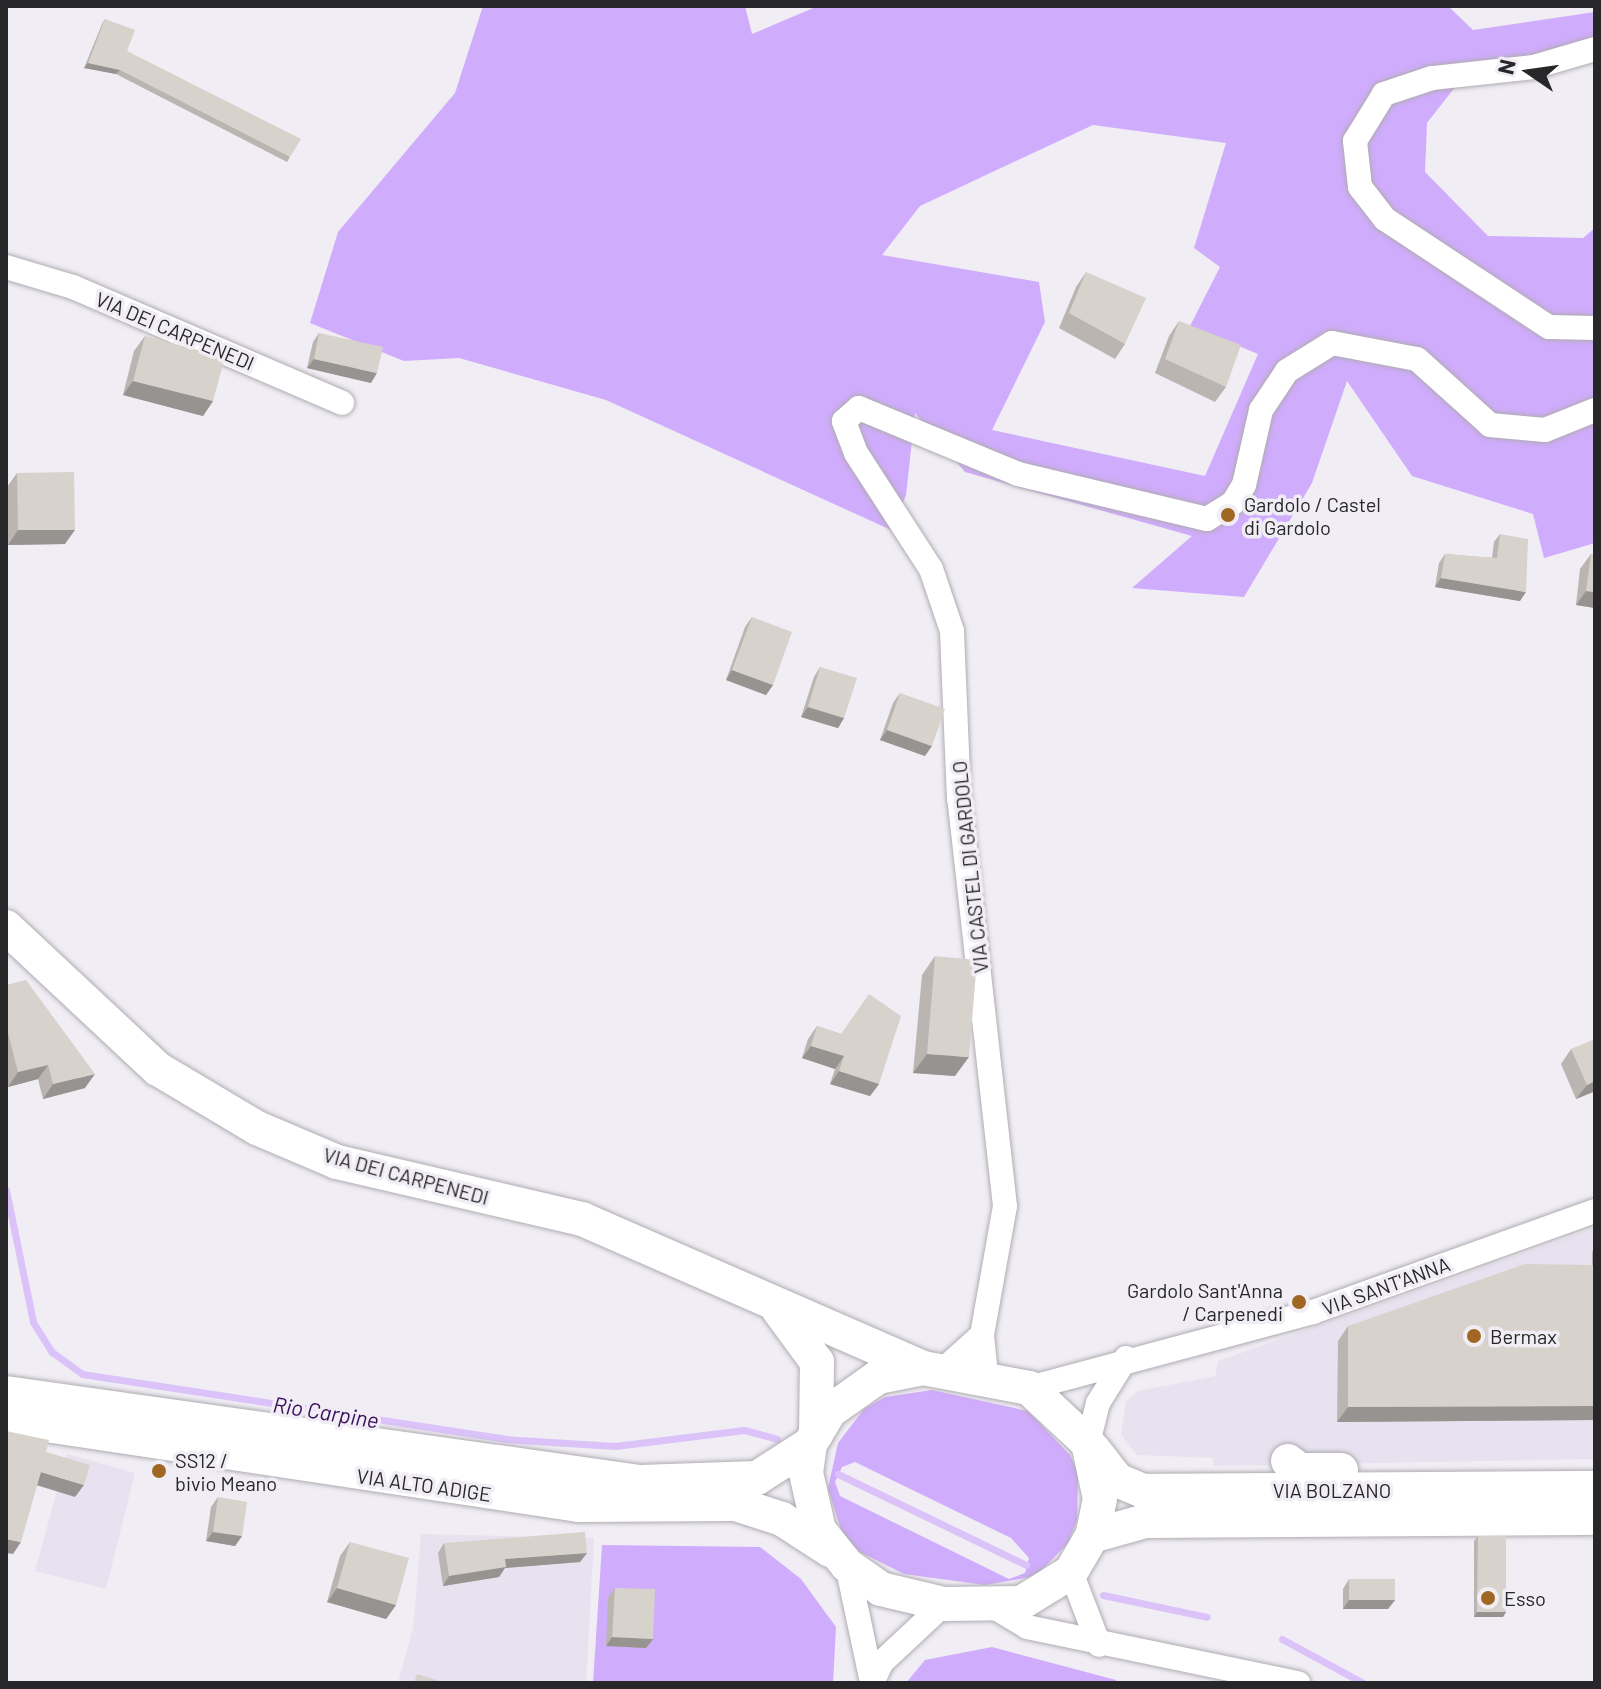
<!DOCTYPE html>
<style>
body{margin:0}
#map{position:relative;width:1601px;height:1689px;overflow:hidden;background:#f0edf4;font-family:Barlow,sans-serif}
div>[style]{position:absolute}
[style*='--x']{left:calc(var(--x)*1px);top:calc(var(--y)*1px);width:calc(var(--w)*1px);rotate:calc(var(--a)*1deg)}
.built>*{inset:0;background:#e8e2f0}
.green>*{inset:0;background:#d0acfc}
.stream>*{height:7px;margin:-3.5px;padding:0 3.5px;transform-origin:3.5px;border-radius:3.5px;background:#dbc3f9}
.roads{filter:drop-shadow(0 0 2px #afacb2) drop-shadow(0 0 2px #afacb2)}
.minor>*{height:24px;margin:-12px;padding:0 12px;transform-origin:12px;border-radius:12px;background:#fff}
.secondary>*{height:34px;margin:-17px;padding:0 17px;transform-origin:17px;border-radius:17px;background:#fff}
.wall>*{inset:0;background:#bab5b0}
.shaded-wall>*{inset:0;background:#979390}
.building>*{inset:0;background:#d8d2cd}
.dots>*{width:22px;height:22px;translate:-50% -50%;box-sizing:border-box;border:4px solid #f0edf4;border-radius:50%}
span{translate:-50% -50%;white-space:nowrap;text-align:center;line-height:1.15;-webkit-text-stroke:7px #f0edf4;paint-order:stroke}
.street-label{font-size:20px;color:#272629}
.poi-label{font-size:20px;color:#272629}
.left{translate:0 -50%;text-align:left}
.right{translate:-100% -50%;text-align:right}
.water-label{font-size:22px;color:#3a0e5b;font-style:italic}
.frame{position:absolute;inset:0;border:8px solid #272629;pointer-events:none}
.north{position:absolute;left:1489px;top:32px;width:80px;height:80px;-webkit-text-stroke:6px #f0edf4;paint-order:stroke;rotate:283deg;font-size:22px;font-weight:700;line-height:32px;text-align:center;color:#272629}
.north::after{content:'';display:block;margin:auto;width:28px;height:36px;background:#272629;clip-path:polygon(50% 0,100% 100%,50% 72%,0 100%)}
</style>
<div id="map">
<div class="built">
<div style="clip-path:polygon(1595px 1228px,1595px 1459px,1214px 1466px,1213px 1458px,1137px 1455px,1121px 1435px,1126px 1401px,1138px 1391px,1215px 1376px,1218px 1361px)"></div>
<div style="clip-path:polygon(67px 1454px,135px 1473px,106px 1589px,35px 1571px)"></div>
<div style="clip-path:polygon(421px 1534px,594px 1538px,586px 1683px,398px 1683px,413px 1628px)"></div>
</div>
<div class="green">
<div style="clip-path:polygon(evenodd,483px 6px,745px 6px,752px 34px,818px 6px,1448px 6px,1473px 30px,1595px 12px,1595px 38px,1466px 73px,1427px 123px,1425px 172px,1488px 236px,1583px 238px,1595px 228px,1595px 543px,1544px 558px,1533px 514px,1412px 476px,1347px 381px,1312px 483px,1244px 597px,1132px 588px,1192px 536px,965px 472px,915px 413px,906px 495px,891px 530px,606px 400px,459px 358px,404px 361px,310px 323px,338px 232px,455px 93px,483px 6px,1093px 125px,1226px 143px,1194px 248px,1220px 267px,1190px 326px,1258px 354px,1205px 476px,992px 430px,1045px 322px,1039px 282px,882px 255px,920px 206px,1093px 125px)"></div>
<div style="clip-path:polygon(evenodd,932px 1390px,1028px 1411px,1070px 1455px,1078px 1473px,1077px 1520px,1068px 1543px,1036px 1576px,985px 1585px,904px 1574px,858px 1551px,842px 1533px,828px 1488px,838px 1443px,864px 1409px,885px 1397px,932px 1390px,855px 1462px,1011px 1538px,1029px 1558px,1025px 1573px,1009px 1579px,840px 1496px,835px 1482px,842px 1467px,855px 1462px)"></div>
<div style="clip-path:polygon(602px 1545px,760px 1547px,801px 1579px,836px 1627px,833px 1683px,593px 1683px)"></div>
<div style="clip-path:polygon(992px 1647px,1116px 1680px,1118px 1683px,906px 1683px,925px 1660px)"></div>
</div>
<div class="stream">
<div style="--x:6;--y:1190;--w:135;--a:78.4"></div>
<div style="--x:33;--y:1322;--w:36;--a:58"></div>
<div style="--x:52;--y:1352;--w:37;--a:36"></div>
<div style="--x:82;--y:1374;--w:428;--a:8.7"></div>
<div style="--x:505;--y:1439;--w:110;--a:3.6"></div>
<div style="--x:615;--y:1446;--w:130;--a:-7.1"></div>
<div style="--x:744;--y:1430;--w:34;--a:15"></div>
<div style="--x:838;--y:1474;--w:209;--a:25.8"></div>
<div style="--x:1103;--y:1595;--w:106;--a:11.9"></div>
<div style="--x:1282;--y:1639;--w:92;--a:28.5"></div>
</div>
<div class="roads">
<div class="minor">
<div style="--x:1595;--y:49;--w:64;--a:163.6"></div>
<div style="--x:1534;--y:67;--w:103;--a:173.8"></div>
<div style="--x:1432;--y:78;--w:51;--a:161.6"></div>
<div style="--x:1384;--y:94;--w:55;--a:121.7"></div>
<div style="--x:1355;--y:141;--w:46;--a:83.8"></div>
<div style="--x:1360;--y:187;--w:41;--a:52"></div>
<div style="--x:1385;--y:219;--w:196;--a:33.4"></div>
<div style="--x:1549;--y:327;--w:46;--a:1.2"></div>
<div style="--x:6;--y:267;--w:70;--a:16.6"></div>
<div style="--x:73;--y:287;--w:293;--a:23.3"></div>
<div style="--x:943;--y:1370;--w:52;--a:-41.9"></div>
<div style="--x:986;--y:1375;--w:40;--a:-95.7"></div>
<div style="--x:982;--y:1335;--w:131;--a:-79.9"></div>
<div style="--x:1005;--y:1206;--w:410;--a:-96.4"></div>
<div style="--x:959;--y:799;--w:168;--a:-92.4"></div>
<div style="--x:952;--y:631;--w:65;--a:-108.7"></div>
<div style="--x:931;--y:569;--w:138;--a:-122.9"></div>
<div style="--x:856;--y:453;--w:34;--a:-111"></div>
<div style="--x:844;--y:421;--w:20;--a:-41"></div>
<div style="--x:859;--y:408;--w:172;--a:22.5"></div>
<div style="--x:1018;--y:474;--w:194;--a:13.4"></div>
<div style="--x:1207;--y:519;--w:31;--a:-32"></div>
<div style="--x:1233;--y:503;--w:21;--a:-59"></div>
<div style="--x:1244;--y:485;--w:77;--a:-77.2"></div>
<div style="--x:1261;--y:410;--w:47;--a:-56.3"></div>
<div style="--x:1287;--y:371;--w:53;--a:-31.9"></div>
<div style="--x:1332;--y:343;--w:86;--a:10.7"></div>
<div style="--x:1417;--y:359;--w:98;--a:42.1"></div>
<div style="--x:1490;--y:425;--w:55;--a:5.2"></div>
<div style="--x:1545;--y:430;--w:54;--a:-21.8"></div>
<div style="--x:1029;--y:1388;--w:294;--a:-15"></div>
<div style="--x:1313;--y:1312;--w:300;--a:-19.7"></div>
<div style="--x:1088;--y:1443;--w:41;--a:-76"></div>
<div style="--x:1098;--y:1403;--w:53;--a:-58.1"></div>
<div style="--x:847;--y:1565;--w:121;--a:78"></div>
<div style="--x:1071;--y:1572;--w:78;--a:69"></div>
<div style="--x:994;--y:1607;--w:39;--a:31"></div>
<div style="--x:1027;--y:1627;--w:277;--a:11.7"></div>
<div style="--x:872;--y:1683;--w:23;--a:-65"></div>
<div style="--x:882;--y:1662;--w:85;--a:-43.1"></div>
</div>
<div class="secondary">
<div style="--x:6;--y:927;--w:208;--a:43.1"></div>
<div style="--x:158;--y:1069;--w:115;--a:30.8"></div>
<div style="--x:257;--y:1128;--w:87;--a:23"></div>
<div style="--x:337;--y:1162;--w:252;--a:13.1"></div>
<div style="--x:582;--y:1219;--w:372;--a:23.6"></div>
<div style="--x:778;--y:1309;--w:66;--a:53.7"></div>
<div style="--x:817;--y:1362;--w:72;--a:90.8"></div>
<div style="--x:923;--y:1368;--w:108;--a:10.7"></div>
<div style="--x:1029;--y:1388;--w:81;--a:43"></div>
<div style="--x:1088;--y:1443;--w:57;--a:77.9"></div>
<div style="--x:1100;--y:1499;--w:38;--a:102"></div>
<div style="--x:1092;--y:1536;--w:42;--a:120.3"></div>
<div style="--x:1071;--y:1572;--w:59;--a:148.2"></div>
<div style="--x:1021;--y:1603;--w:77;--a:179.3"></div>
<div style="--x:944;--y:1604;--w:65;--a:-166.6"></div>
<div style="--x:881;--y:1589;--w:42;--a:-144.8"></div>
<div style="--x:847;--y:1565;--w:45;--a:-128.7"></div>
<div style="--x:819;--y:1530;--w:58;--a:-102.8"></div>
<div style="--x:806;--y:1473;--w:29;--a:-82"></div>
<div style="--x:810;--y:1444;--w:39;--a:-59"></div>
<div style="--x:830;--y:1411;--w:59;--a:-35.3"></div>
<div style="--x:878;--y:1377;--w:46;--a:-11.3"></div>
<div style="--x:6;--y:1393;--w:640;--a:7.99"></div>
<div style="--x:640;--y:1482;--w:117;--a:-2"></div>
<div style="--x:757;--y:1478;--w:63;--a:-32.7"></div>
<div style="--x:6;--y:1419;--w:579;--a:8.54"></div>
<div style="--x:579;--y:1505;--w:157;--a:-0.4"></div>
<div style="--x:736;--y:1504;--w:48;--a:18.1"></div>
<div style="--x:782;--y:1519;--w:57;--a:32.9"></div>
<div style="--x:1093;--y:1449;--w:39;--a:52"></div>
<div style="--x:1117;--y:1480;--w:28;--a:23"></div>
<div style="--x:1143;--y:1491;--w:452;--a:-0.4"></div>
<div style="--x:1288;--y:1461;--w:15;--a:37"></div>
<div style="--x:1300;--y:1470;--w:41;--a:0"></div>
<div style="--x:1092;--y:1536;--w:55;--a:-15.8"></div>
<div style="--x:1145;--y:1521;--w:450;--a:-0.4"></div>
</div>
</div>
<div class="wall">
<div style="clip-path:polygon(105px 19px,127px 51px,290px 157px,287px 162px,116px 74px,84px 68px,102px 24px)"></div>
<div style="clip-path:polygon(1086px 272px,1125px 344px,1115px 359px,1059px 328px,1076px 287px)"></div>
<div style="clip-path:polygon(1179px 321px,1226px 387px,1215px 402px,1155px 373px,1169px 336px)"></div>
<div style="clip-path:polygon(319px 333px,371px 383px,307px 368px,313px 342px)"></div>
<div style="clip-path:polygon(145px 336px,213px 401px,203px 416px,123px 395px,134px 351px)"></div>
<div style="clip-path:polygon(17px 473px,65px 544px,8px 545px,7px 487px)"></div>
<div style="clip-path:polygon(1500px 534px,1520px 601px,1435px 587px,1439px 563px,1445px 554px,1492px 558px,1494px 542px)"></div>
<div style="clip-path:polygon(1591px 554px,1595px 555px,1595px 608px,1576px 605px,1580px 569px)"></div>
<div style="clip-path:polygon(752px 617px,773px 685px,766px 695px,726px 680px,745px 627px)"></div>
<div style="clip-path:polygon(820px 667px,844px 718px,838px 728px,801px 717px,814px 677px)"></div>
<div style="clip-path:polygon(900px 693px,925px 756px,880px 740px,893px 703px)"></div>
<div style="clip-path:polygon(935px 956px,955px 1076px,913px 1073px,922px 975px)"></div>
<div style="clip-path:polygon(6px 985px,85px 1088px,43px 1099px,38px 1079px,8px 1087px,6px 1080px)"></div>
<div style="clip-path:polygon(817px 1026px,841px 1034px,879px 1084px,870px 1096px,830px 1084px,835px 1069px,802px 1058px,808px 1039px)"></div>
<div style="clip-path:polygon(1595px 1046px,1595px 1095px,1593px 1092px,1576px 1099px,1561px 1064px,1571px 1049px)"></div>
<div style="clip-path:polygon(1595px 1248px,1595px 1420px,1337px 1422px,1338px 1341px,1348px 1326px,1592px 1265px,1592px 1252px)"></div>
<div style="clip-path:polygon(218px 1497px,242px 1536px,235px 1546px,206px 1541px,211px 1507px)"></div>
<div style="clip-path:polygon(1478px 1536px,1506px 1612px,1503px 1617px,1474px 1617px,1474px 1541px)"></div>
<div style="clip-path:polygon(350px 1542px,396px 1605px,386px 1619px,327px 1602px,340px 1556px)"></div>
<div style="clip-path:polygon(444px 1543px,587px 1553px,580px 1562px,505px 1568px,499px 1577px,443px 1586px,438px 1553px)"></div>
<div style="clip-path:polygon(1349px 1579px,1395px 1600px,1388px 1609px,1343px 1609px,1343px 1589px)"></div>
<div style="clip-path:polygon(615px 1588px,653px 1639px,646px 1648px,606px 1646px,608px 1597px)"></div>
</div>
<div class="shaded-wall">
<div style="clip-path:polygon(88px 63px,120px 70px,116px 74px,84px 68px)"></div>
<div style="clip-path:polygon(314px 359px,377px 373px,371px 383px,307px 368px)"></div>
<div style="clip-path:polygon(133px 381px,213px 401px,203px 416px,123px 395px)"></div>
<div style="clip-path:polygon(18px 530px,75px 530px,65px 544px,8px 545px)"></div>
<div style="clip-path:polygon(1441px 578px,1526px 592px,1520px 601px,1435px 587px)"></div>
<div style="clip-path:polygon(1586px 591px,1595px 592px,1595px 608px,1576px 605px)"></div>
<div style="clip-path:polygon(732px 670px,773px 685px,766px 695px,726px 680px)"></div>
<div style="clip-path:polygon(808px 707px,844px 718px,838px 728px,801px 717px)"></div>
<div style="clip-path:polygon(887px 730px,932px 746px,925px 756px,880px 740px)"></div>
<div style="clip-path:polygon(811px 1046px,844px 1056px,835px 1069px,802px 1058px)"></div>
<div style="clip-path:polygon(927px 1054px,969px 1057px,955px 1076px,913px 1073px)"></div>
<div style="clip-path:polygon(48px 1065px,38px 1079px,8px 1087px,18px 1072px)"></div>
<div style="clip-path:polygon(839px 1071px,879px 1084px,870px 1096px,830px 1084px)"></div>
<div style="clip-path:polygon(95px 1074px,85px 1088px,43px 1099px,53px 1084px)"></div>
<div style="clip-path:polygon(1595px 1081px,1595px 1089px,1593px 1092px,1576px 1099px,1587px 1085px)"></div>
<div style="clip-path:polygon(1595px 1406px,1595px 1420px,1337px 1422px,1348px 1407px)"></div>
<div style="clip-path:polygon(41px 1472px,84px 1485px,75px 1497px,33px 1484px)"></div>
<div style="clip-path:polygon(213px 1532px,242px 1536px,235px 1546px,206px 1541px)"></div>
<div style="clip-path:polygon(6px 1539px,21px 1542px,13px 1554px,6px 1553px)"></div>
<div style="clip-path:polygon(587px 1553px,580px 1562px,505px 1568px,499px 1577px,443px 1586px,449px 1576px,505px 1559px)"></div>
<div style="clip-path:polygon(337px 1588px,396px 1605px,386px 1619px,327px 1602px)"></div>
<div style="clip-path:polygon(1349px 1600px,1395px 1600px,1388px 1609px,1343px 1609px)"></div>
<div style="clip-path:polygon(1477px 1612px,1506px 1612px,1503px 1617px,1474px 1617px)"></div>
<div style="clip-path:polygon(612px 1637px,653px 1639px,646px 1648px,606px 1646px)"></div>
</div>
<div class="building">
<div style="clip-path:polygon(105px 19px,135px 30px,127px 51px,301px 139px,290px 157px,120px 70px,88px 63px)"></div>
<div style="clip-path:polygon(1086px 272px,1146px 298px,1125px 344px,1069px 313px)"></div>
<div style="clip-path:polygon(1179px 321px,1241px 345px,1226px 387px,1165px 359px)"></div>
<div style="clip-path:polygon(319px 333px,383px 347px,377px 373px,314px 359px)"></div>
<div style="clip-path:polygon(145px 336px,225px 357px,213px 401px,133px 381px)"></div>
<div style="clip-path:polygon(74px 472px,75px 530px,18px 530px,17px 473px)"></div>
<div style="clip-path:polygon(1500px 534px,1528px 539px,1526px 592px,1441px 578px,1445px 554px,1497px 558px)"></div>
<div style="clip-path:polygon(1591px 554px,1595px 555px,1595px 592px,1586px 591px)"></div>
<div style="clip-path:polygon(752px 617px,792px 632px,773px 685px,732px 670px)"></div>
<div style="clip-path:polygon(820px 667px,857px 678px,844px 718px,808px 707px)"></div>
<div style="clip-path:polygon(900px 693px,945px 709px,932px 746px,887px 730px)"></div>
<div style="clip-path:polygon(935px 956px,977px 960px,969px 1057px,927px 1054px)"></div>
<div style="clip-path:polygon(26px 980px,95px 1074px,53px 1084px,48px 1065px,18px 1072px,6px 1025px,6px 985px)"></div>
<div style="clip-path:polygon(869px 994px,901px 1016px,879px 1084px,839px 1071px,844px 1056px,811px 1046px,817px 1026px,841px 1034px)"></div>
<div style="clip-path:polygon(1593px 1040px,1595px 1046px,1595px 1081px,1587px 1085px,1571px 1049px)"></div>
<div style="clip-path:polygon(1525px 1264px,1595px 1265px,1595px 1406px,1348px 1407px,1348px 1326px)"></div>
<div style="clip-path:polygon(6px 1431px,49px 1440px,46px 1452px,90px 1465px,84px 1485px,41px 1472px,21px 1542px,6px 1539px)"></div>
<div style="clip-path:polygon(218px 1497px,247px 1502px,242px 1536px,213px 1532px)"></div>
<div style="clip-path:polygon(585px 1532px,587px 1553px,505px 1559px,506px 1567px,449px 1576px,444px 1543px)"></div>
<div style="clip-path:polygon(1478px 1536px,1506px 1536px,1506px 1612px,1477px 1612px)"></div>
<div style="clip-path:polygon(350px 1542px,409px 1558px,396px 1605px,337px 1588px)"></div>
<div style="clip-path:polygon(1349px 1579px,1395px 1579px,1395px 1600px,1349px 1600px)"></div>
<div style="clip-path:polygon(615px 1588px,655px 1589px,653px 1639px,612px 1637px)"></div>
<div style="clip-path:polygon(417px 1674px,446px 1683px,414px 1683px)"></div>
</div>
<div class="dots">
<div style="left:1228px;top:515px;background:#9f6723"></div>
<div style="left:1299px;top:1302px;background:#9f6723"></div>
<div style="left:1474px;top:1336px;background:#9f6723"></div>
<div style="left:159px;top:1471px;background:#9f6723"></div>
<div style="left:1488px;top:1598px;background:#9f6723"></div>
</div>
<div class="street-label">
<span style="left:175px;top:331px;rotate:23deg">VIA DEI CARPENEDI</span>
<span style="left:970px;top:867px;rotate:-96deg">VIA CASTEL DI GARDOLO</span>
<span style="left:406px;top:1176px;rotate:15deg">VIA DEI CARPENEDI</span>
<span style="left:1386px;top:1286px;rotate:-20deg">VIA SANT'ANNA</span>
<span style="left:424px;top:1485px;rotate:8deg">VIA ALTO ADIGE</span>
<span style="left:1332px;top:1490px">VIA BOLZANO</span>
</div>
<div class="poi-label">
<span class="left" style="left:1244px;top:516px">Gardolo / Castel<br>di Gardolo</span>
<span class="right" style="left:1283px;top:1302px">Gardolo Sant'Anna<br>/ Carpenedi</span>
<span class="left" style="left:1490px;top:1336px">Bermax</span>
<span class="left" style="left:175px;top:1472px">SS12 /<br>bivio Meano</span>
<span class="left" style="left:1504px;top:1598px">Esso</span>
</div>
<div class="water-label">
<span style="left:326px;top:1412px;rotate:9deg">Rio Carpine</span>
</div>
<div class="frame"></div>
<div class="north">N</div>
</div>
